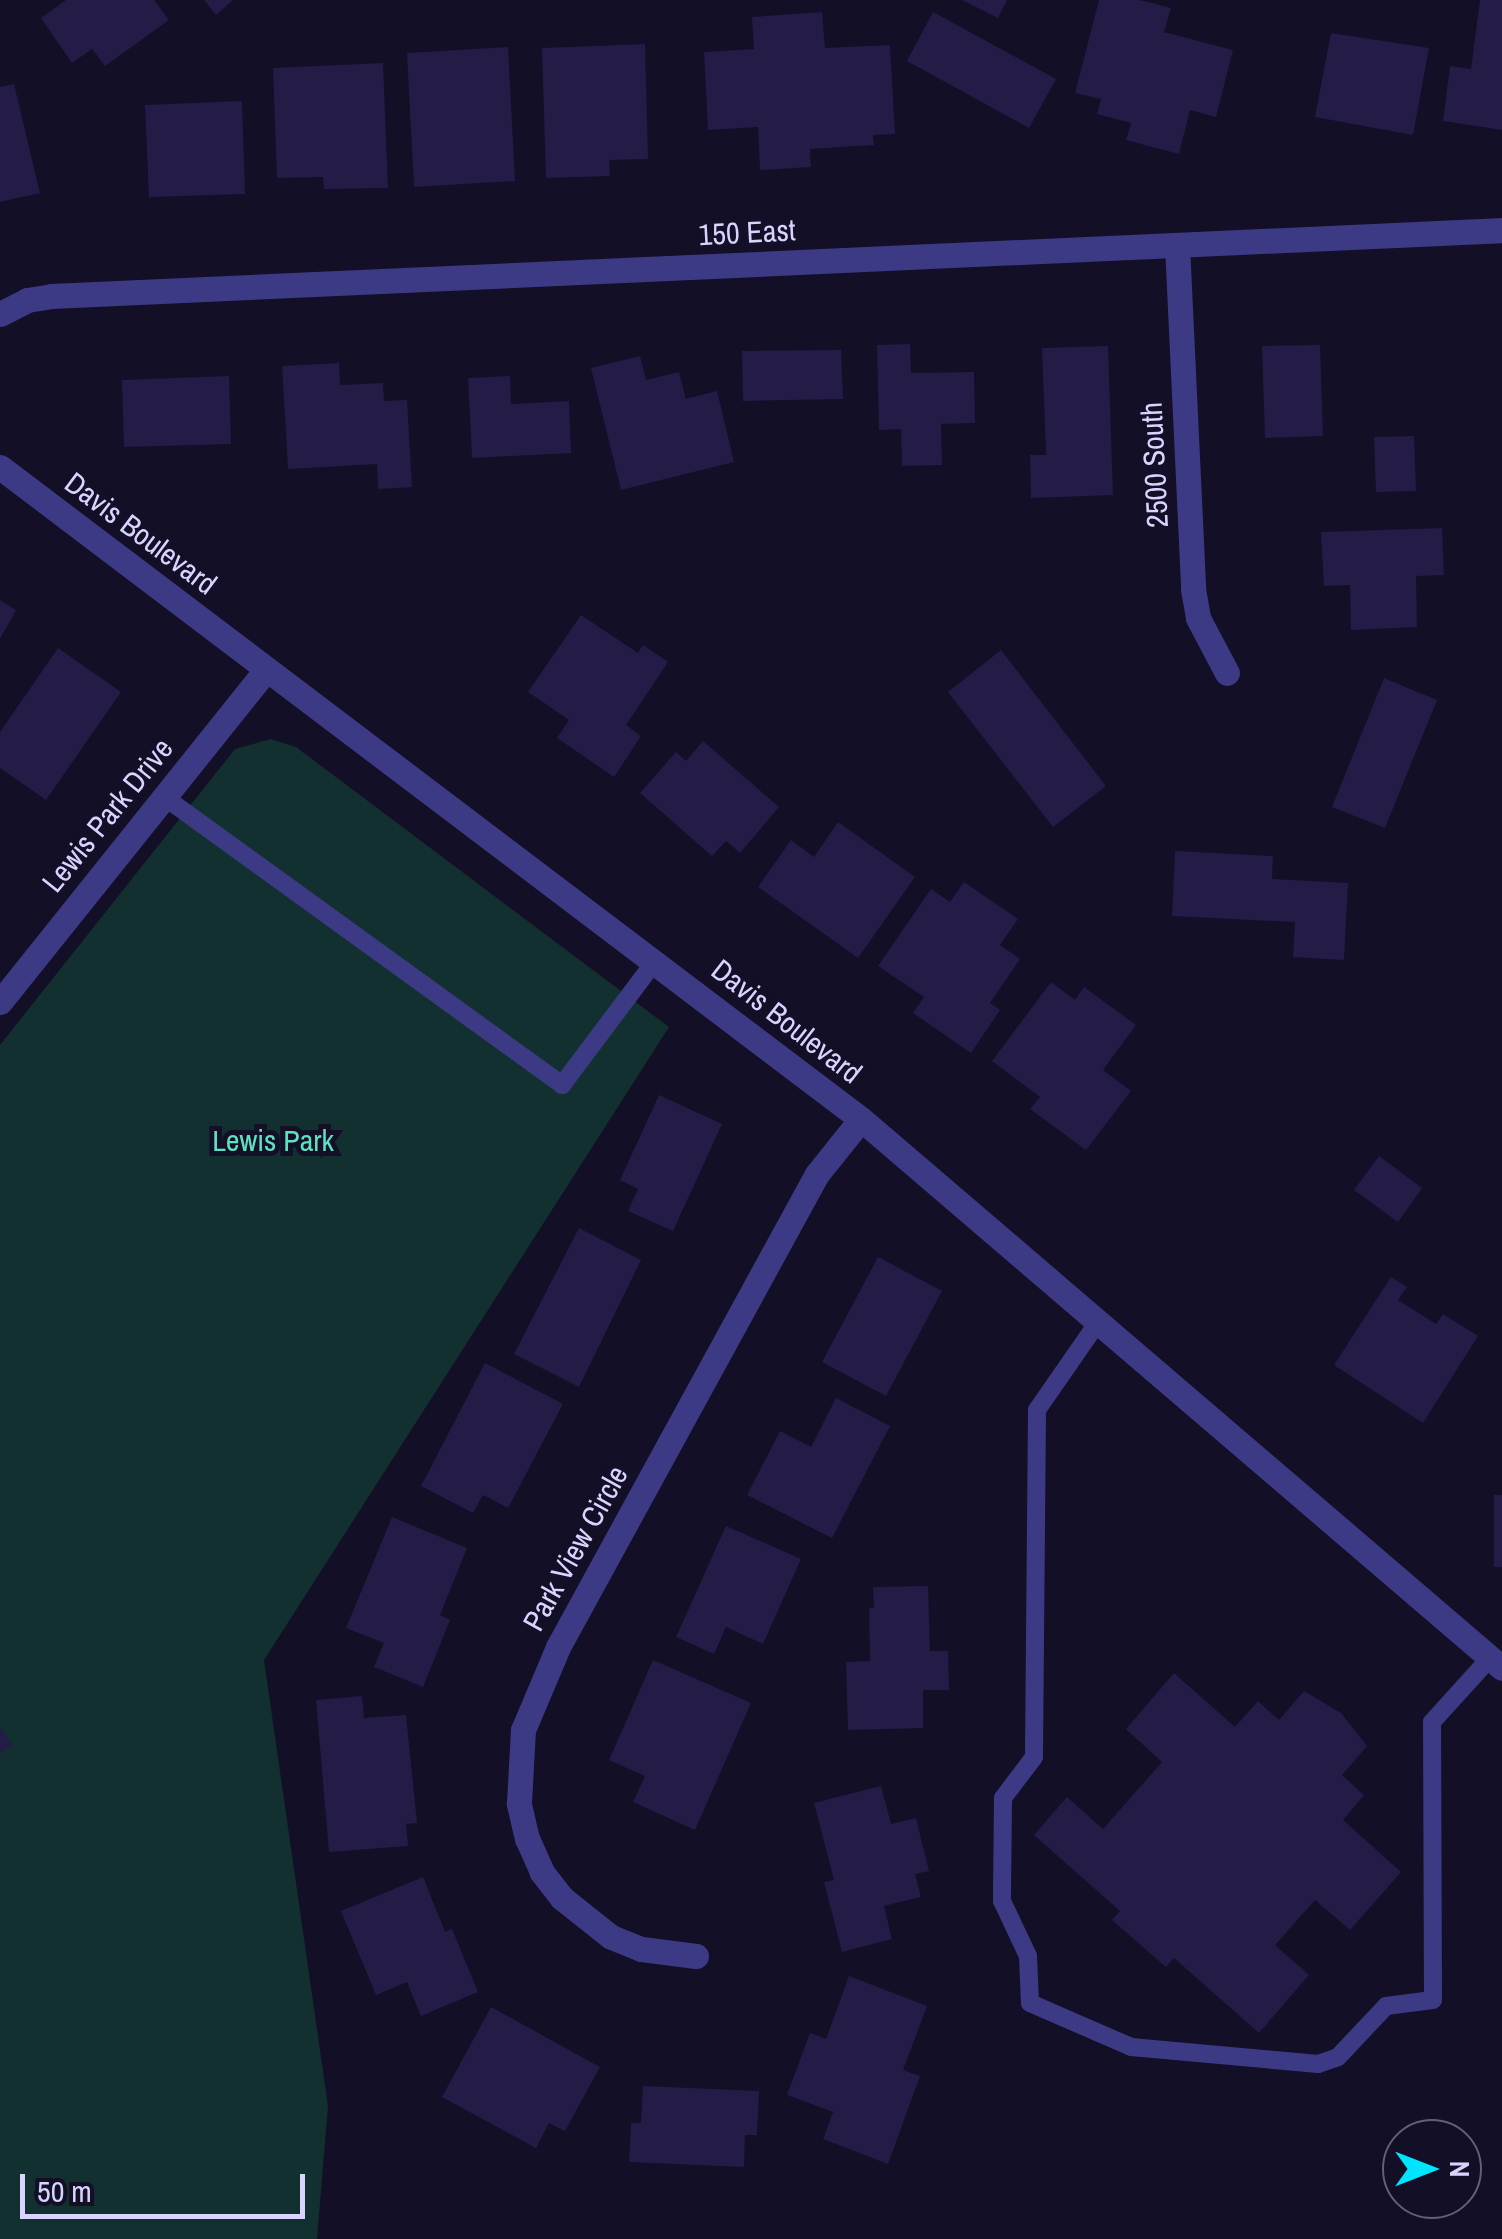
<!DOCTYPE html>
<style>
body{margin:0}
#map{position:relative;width:1502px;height:2239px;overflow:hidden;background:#130f26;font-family:"Archivo Narrow",sans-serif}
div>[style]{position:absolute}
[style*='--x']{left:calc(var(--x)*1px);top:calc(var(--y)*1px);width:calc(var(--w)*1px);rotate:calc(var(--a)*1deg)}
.green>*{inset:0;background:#12302f}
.building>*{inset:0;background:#241b47}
.service>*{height:18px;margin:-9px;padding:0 9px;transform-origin:9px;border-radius:9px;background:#3d3a85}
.minor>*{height:25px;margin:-12.5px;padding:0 12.5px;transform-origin:12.5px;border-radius:12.5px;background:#3d3a85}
.tertiary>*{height:25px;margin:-12.5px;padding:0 12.5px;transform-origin:12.5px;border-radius:12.5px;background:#3d3a85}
span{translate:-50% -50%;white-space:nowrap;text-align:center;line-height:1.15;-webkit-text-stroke:10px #130f26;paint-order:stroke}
.street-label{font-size:30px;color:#d9d4ff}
.park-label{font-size:30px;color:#5fe0c0}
.north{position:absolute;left:1382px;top:2119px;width:100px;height:100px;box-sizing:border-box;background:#130f26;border:2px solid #625e7d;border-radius:50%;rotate:90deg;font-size:28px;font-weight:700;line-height:40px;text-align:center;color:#d9d4ff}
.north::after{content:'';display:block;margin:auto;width:35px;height:45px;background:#00e5ff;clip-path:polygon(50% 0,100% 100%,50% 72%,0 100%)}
.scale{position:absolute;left:20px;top:2174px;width:285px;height:45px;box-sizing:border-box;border:5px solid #d9d4ff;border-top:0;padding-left:12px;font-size:30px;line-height:35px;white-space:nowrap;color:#d9d4ff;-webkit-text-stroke:8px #130f26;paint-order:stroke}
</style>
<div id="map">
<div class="green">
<div style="clip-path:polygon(271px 739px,296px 747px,669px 1027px,264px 1660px,328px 2106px,317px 2239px,0 2239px,0 1045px,235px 749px)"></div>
</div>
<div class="building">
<div style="clip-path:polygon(66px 0,154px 0,169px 20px,105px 66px,92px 49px,72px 63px,41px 18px)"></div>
<div style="clip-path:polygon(204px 0,233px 0,216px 15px)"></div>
<div style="clip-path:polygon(962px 0,1007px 0,998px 18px)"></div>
<div style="clip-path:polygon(1099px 0,1140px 0,1171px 8px,1164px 32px,1233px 50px,1216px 117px,1190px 110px,1179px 154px,1126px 140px,1131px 123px,1097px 114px,1101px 99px,1075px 93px)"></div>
<div style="clip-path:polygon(1480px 0,1502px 0,1502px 130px,1443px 121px,1450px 66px,1471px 69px)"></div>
<div style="clip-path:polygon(822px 12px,825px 48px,890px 45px,895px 134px,873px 135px,874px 145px,810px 149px,811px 167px,760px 170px,758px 127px,708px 130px,704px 52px,754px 49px,752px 17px)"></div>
<div style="clip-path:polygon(933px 12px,1056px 79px,1029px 128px,907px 61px)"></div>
<div style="clip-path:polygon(1331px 33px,1429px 48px,1413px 135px,1315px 117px)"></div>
<div style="clip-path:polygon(645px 44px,648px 159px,609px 160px,610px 176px,546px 178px,542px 48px)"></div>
<div style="clip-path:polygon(508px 47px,515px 181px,414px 187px,407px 53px)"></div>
<div style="clip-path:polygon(383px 63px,388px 188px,324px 189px,323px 177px,277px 178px,273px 68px)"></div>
<div style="clip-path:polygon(14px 84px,40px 193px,0 202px,0 87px)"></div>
<div style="clip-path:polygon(242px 101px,245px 194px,149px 197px,145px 105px)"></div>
<div style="clip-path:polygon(910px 344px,911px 373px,974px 372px,975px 423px,941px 424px,942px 465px,902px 466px,901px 429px,879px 430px,877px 345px)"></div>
<div style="clip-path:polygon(1320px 345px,1323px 436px,1265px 438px,1262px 346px)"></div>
<div style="clip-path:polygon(1108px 346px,1113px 495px,1031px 498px,1030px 455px,1046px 455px,1042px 348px)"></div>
<div style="clip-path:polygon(841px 350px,843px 399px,743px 401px,742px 351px)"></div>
<div style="clip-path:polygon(640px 356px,646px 380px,679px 372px,686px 399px,717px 391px,734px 462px,621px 490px,591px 368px)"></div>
<div style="clip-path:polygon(339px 363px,340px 385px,383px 383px,384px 401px,407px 400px,412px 487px,378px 489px,377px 464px,288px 469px,282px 366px)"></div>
<div style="clip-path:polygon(229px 376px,231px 444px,124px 447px,122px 380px)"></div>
<div style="clip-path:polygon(510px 376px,511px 404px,569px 401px,571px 453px,472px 458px,468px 378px)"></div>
<div style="clip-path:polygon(1414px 436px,1416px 491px,1376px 492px,1374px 437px)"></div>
<div style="clip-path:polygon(1442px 528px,1444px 575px,1416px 576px,1417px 627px,1351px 630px,1350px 585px,1324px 586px,1321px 532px)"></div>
<div style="clip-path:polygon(0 600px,16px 610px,0 639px)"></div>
<div style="clip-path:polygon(581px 615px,638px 653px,643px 645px,668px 662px,626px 725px,641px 736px,614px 777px,557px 738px,569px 720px,528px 692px)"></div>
<div style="clip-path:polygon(58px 648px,121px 692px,46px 800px,0 768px,0 732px)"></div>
<div style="clip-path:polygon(1001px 650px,1106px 786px,1053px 827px,948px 692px)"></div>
<div style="clip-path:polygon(1384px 678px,1437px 700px,1385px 828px,1332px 807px)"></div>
<div style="clip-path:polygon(703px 741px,779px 807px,740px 853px,726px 841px,712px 856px,640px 793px,676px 752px,686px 761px)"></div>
<div style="clip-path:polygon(838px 822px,915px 877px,858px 958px,758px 887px,791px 840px,814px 857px)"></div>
<div style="clip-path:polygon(1175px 851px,1273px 856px,1272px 879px,1348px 883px,1344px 960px,1293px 957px,1295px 922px,1172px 916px)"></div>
<div style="clip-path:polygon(964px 882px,1018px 919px,1000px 945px,1020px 959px,990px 1003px,1000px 1010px,971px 1053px,913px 1013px,924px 997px,878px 966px,931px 889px,950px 902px)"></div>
<div style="clip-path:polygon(1051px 982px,1075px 1000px,1084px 987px,1136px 1025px,1103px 1070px,1131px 1091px,1086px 1150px,1030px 1109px,1040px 1097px,992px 1061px)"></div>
<div style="clip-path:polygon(659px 1095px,722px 1124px,673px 1231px,628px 1211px,638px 1189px,620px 1180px)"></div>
<div style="clip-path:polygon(1379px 1156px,1422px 1188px,1398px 1222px,1354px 1190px)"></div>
<div style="clip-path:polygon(579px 1228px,641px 1260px,579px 1387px,514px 1354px)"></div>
<div style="clip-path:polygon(878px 1257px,942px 1291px,886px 1396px,822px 1362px)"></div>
<div style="clip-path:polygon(1391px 1277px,1407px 1287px,1398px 1300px,1436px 1324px,1443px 1314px,1478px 1336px,1423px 1423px,1334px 1365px)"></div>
<div style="clip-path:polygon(485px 1363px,563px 1404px,508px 1508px,483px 1495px,473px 1513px,421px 1486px)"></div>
<div style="clip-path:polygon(836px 1398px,890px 1426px,832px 1538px,747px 1495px,780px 1431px,811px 1447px)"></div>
<div style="clip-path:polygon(1494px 1495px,1502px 1495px,1502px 1567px,1494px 1567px)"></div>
<div style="clip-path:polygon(392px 1517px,467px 1548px,440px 1615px,450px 1620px,423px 1687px,374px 1667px,384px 1643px,346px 1628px)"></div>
<div style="clip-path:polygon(726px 1526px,801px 1559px,763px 1644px,726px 1627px,714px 1654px,676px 1637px)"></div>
<div style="clip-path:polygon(928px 1586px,930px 1651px,948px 1651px,949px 1690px,923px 1690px,923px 1728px,848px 1730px,846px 1662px,870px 1661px,869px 1608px,874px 1608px,873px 1587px)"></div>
<div style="clip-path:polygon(653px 1660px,751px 1703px,695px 1830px,633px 1802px,645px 1776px,609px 1760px)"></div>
<div style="clip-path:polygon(1174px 1673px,1235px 1727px,1258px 1701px,1279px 1720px,1304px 1691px,1341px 1713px,1367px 1746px,1342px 1775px,1364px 1795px,1343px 1820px,1401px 1872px,1350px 1930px,1315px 1900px,1275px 1945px,1309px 1975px,1259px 2033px,1174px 1958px,1166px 1967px,1112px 1920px,1120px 1911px,1034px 1835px,1067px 1797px,1103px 1829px,1162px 1762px,1126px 1729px)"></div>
<div style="clip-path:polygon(362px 1696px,364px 1718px,406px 1715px,417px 1823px,406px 1824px,408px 1846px,329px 1852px,316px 1700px)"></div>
<div style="clip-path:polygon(0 1728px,12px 1745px,0 1754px)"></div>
<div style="clip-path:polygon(881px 1786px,891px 1824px,916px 1818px,929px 1871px,915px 1874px,921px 1897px,884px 1906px,892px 1939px,842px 1952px,824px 1882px,834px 1880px,814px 1803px)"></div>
<div style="clip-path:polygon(423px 1877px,445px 1932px,452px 1929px,478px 1992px,421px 2016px,407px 1982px,376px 1995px,341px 1911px)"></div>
<div style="clip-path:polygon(849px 1976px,927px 2006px,903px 2070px,920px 2076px,888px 2164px,823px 2139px,833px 2112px,787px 2095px,810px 2033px,826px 2039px)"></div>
<div style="clip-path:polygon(491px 2007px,600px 2067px,565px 2131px,549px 2123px,536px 2148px,442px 2097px)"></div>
<div style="clip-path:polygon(643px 2086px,759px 2091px,757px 2135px,745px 2135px,744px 2167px,629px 2162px,631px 2123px,641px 2123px)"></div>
</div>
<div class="service">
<div style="--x:163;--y:796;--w:493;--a:35.9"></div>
<div style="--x:562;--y:1085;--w:155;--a:-53.1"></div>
<div style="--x:1098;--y:1322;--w:107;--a:124.7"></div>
<div style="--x:1037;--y:1410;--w:347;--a:90.5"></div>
<div style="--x:1034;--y:1757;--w:51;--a:127.1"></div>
<div style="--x:1003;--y:1798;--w:103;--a:90.6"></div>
<div style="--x:1002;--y:1901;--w:61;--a:64.7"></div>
<div style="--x:1028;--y:1956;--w:47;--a:87.6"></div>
<div style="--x:1030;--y:2003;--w:110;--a:23.5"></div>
<div style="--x:1131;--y:2047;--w:188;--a:5.2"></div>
<div style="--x:1318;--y:2064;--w:21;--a:-19"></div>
<div style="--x:1338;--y:2057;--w:70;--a:-46.7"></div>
<div style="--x:1386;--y:2006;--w:47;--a:-7.3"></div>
<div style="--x:1433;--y:2000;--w:278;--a:-90.2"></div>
<div style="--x:1432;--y:1722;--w:86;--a:-47.8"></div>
</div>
<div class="minor">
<div style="--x:1177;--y:245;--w:344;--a:87.3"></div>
<div style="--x:1193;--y:589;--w:29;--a:80"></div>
<div style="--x:1198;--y:618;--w:62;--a:62.2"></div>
<div style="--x:0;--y:314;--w:30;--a:-27"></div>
<div style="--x:27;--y:300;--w:24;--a:-9"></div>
<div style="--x:51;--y:296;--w:1453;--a:-2.6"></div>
<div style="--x:0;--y:1002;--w:425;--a:-51.3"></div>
<div style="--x:696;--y:1956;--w:55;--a:-172.7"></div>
<div style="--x:641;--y:1949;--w:32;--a:-158"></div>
<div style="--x:611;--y:1937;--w:63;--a:-141.5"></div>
<div style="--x:562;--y:1898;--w:33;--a:-128"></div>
<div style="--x:542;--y:1872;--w:36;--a:-114"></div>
<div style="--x:527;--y:1839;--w:37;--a:-103"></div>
<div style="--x:519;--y:1803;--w:73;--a:-86.9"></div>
<div style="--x:523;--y:1730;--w:90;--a:-67.1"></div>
<div style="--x:558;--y:1647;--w:539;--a:-61.3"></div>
<div style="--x:817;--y:1174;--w:70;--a:-51.3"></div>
</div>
<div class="tertiary">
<div style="--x:0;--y:467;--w:1080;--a:37.14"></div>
<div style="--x:861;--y:1119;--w:844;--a:40.58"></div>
</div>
<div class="street-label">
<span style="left:747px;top:232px;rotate:-3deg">150 East</span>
<span style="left:1154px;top:465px;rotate:-93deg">2500 South</span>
<span style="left:141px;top:533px;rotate:37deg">Davis Boulevard</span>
<span style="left:107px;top:815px;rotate:-51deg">Lewis Park Drive</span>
<span style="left:787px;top:1021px;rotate:38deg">Davis Boulevard</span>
<span style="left:575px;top:1548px;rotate:-61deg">Park View Circle</span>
</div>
<div class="park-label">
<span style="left:273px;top:1140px">Lewis Park</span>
</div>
<div class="north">N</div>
<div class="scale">50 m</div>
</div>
